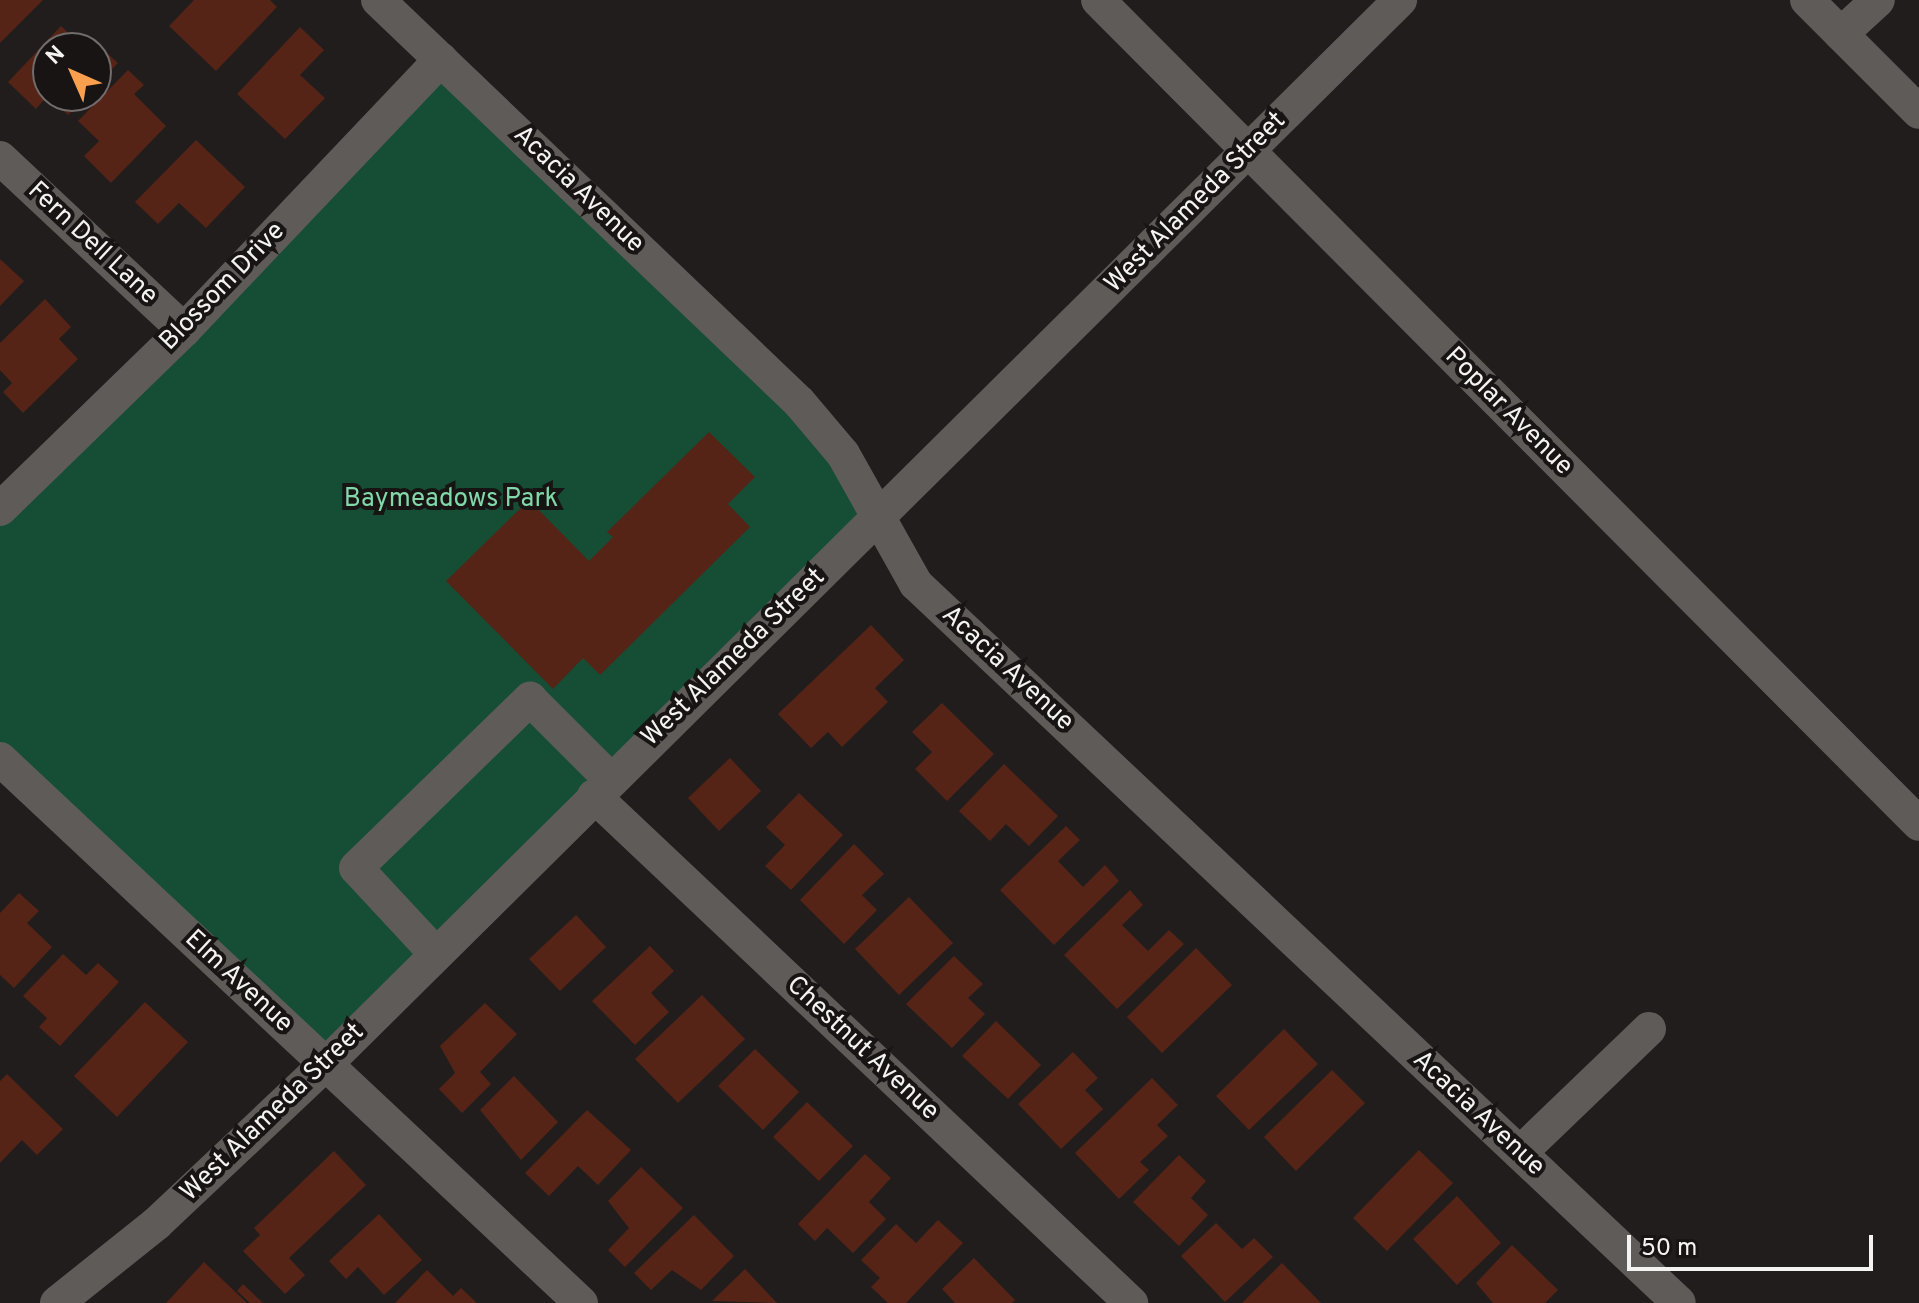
<!DOCTYPE html>
<style>
body{margin:0}
#map{position:relative;width:1919px;height:1303px;overflow:hidden;background:#201d1c;font-family:Overpass,sans-serif}
div>[style]{position:absolute}
[style*='--x']{left:calc(var(--x)*1px);top:calc(var(--y)*1px);width:calc(var(--w)*1px);rotate:calc(var(--a)*1deg)}
.green>*{inset:0;background:#154e34}
.building>*{inset:0;background:#552417}
.minor>*{height:34px;margin:-17px;padding:0 17px;transform-origin:17px;border-radius:17px;background:#5f5b59}
span{translate:-50% -50%;white-space:nowrap;text-align:center;line-height:1.15;-webkit-text-stroke:8px #171413;paint-order:stroke}
.street-label{font-size:26px;color:#f5f3f2}
.park-label{font-size:26px;color:#81d8aa}
.north{position:absolute;left:32px;top:32px;width:80px;height:80px;box-sizing:border-box;background:#171413;border:2px solid #706d6c;border-radius:50%;rotate:315deg;font-size:22px;font-weight:700;line-height:32px;text-align:center;color:#f5f3f2}
.north::after{content:'';display:block;margin:auto;width:28px;height:36px;background:#fa9f4e;clip-path:polygon(50% 0,100% 100%,50% 72%,0 100%)}
.scale{position:absolute;left:1627px;top:1235px;width:246px;height:36px;box-sizing:border-box;border:4px solid #f5f3f2;border-top:0;padding-left:10px;font-size:24px;line-height:28px;white-space:nowrap;color:#f5f3f2;-webkit-text-stroke:6px #171413;paint-order:stroke}
</style>
<div id="map">
<div class="green">
<div style="clip-path:polygon(441px 59px,798px 402px,876px 518px,326px 1064px,0 759px,0 509px)"></div>
</div>
<div class="building">
<div style="clip-path:polygon(0 0,43px 0,0 43px)"></div>
<div style="clip-path:polygon(194px 0,270px 0,277px 7px,216px 71px,169px 26px)"></div>
<div style="clip-path:polygon(61px 26px,84px 48px,48px 48px,48px 95px,36px 109px,8px 82px)"></div>
<div style="clip-path:polygon(300px 27px,324px 50px,300px 75px,325px 98px,285px 139px,237px 94px)"></div>
<div style="clip-path:polygon(95px 42px,118px 63px,96px 85px,96px 48px,89px 48px)"></div>
<div style="clip-path:polygon(128px 70px,144px 85px,134px 94px,166px 126px,111px 183px,84px 156px,99px 141px,78px 121px)"></div>
<div style="clip-path:polygon(48px 96px,86px 96px,68px 115px)"></div>
<div style="clip-path:polygon(196px 140px,245px 187px,206px 228px,179px 203px,158px 224px,135px 202px)"></div>
<div style="clip-path:polygon(0 259px,24px 281px,0 306px)"></div>
<div style="clip-path:polygon(45px 299px,71px 327px,59px 339px,78px 359px,23px 413px,3px 392px,12px 383px,0 370px,0 343px)"></div>
<div style="clip-path:polygon(709px 432px,755px 477px,728px 504px,750px 527px,600px 675px,583px 658px,553px 689px,446px 581px,529px 500px,589px 561px,613px 537px,607px 532px)"></div>
<div style="clip-path:polygon(871px 625px,904px 660px,875px 688px,888px 702px,842px 747px,828px 732px,811px 748px,778px 714px)"></div>
<div style="clip-path:polygon(942px 703px,994px 754px,947px 801px,915px 769px,932px 752px,912px 732px)"></div>
<div style="clip-path:polygon(730px 758px,761px 791px,719px 831px,688px 798px)"></div>
<div style="clip-path:polygon(1004px 764px,1058px 816px,1029px 846px,1006px 824px,990px 841px,959px 811px)"></div>
<div style="clip-path:polygon(799px 793px,843px 835px,791px 890px,765px 866px,785px 845px,766px 827px)"></div>
<div style="clip-path:polygon(1066px 826px,1080px 840px,1058px 861px,1083px 887px,1105px 865px,1119px 881px,1054px 945px,1000px 890px)"></div>
<div style="clip-path:polygon(854px 844px,884px 874px,862px 895px,877px 910px,844px 944px,800px 900px)"></div>
<div style="clip-path:polygon(1130px 890px,1143px 905px,1122px 925px,1148px 951px,1169px 930px,1184px 944px,1117px 1009px,1064px 955px)"></div>
<div style="clip-path:polygon(19px 893px,39px 911px,27px 923px,52px 947px,14px 988px,0 975px,0 913px)"></div>
<div style="clip-path:polygon(909px 897px,953px 943px,899px 995px,855px 949px)"></div>
<div style="clip-path:polygon(576px 915px,606px 947px,560px 991px,529px 959px)"></div>
<div style="clip-path:polygon(650px 946px,674px 971px,651px 993px,669px 1012px,635px 1045px,592px 1001px)"></div>
<div style="clip-path:polygon(1196px 948px,1232px 985px,1162px 1053px,1127px 1017px)"></div>
<div style="clip-path:polygon(63px 954px,86px 975px,98px 963px,119px 982px,60px 1046px,39px 1027px,47px 1018px,23px 996px)"></div>
<div style="clip-path:polygon(954px 956px,983px 984px,968px 998px,985px 1014px,952px 1048px,906px 1004px)"></div>
<div style="clip-path:polygon(702px 995px,745px 1039px,678px 1103px,635px 1059px)"></div>
<div style="clip-path:polygon(145px 1002px,188px 1042px,117px 1117px,74px 1076px)"></div>
<div style="clip-path:polygon(485px 1003px,517px 1034px,480px 1072px,491px 1084px,462px 1113px,439px 1089px,455px 1073px,440px 1046px)"></div>
<div style="clip-path:polygon(996px 1021px,1041px 1065px,1008px 1099px,962px 1056px)"></div>
<div style="clip-path:polygon(1284px 1029px,1318px 1064px,1249px 1130px,1216px 1096px)"></div>
<div style="clip-path:polygon(755px 1049px,799px 1092px,763px 1130px,718px 1086px)"></div>
<div style="clip-path:polygon(1073px 1052px,1098px 1078px,1085px 1090px,1103px 1109px,1061px 1149px,1018px 1104px)"></div>
<div style="clip-path:polygon(1332px 1070px,1365px 1103px,1296px 1171px,1264px 1137px)"></div>
<div style="clip-path:polygon(7px 1074px,63px 1129px,37px 1155px,22px 1140px,0 1163px,0 1081px)"></div>
<div style="clip-path:polygon(514px 1076px,558px 1122px,521px 1160px,480px 1110px)"></div>
<div style="clip-path:polygon(1152px 1078px,1178px 1105px,1157px 1125px,1168px 1136px,1140px 1162px,1149px 1170px,1119px 1199px,1075px 1153px)"></div>
<div style="clip-path:polygon(807px 1102px,853px 1146px,819px 1181px,773px 1137px)"></div>
<div style="clip-path:polygon(587px 1110px,631px 1150px,598px 1185px,578px 1166px,549px 1196px,525px 1173px)"></div>
<div style="clip-path:polygon(1419px 1150px,1453px 1183px,1387px 1251px,1353px 1218px)"></div>
<div style="clip-path:polygon(334px 1151px,366px 1185px,289px 1258px,305px 1275px,285px 1294px,243px 1251px,260px 1235px,254px 1228px)"></div>
<div style="clip-path:polygon(865px 1154px,891px 1178px,869px 1202px,886px 1219px,853px 1253px,827px 1228px,815px 1241px,798px 1224px)"></div>
<div style="clip-path:polygon(1179px 1155px,1206px 1181px,1191px 1198px,1208px 1215px,1179px 1246px,1133px 1202px)"></div>
<div style="clip-path:polygon(641px 1167px,683px 1208px,625px 1267px,608px 1250px,629px 1228px,608px 1201px)"></div>
<div style="clip-path:polygon(1457px 1196px,1501px 1243px,1457px 1285px,1413px 1239px)"></div>
<div style="clip-path:polygon(379px 1214px,422px 1260px,384px 1295px,358px 1267px,346px 1279px,329px 1261px)"></div>
<div style="clip-path:polygon(694px 1215px,734px 1256px,701px 1290px,672px 1270px,651px 1290px,634px 1273px)"></div>
<div style="clip-path:polygon(938px 1220px,963px 1243px,906px 1303px,888px 1303px,871px 1287px,880px 1278px,861px 1260px,896px 1224px,916px 1243px)"></div>
<div style="clip-path:polygon(1216px 1223px,1242px 1249px,1254px 1238px,1273px 1257px,1225px 1302px,1181px 1256px)"></div>
<div style="clip-path:polygon(1512px 1245px,1558px 1290px,1545px 1303px,1493px 1303px,1476px 1283px)"></div>
<div style="clip-path:polygon(974px 1258px,1015px 1300px,1012px 1303px,955px 1303px,942px 1289px)"></div>
<div style="clip-path:polygon(204px 1262px,247px 1303px,166px 1303px)"></div>
<div style="clip-path:polygon(1282px 1263px,1321px 1303px,1242px 1303px)"></div>
<div style="clip-path:polygon(745px 1269px,777px 1303px,712px 1301px)"></div>
<div style="clip-path:polygon(427px 1270px,453px 1296px,461px 1288px,477px 1303px,395px 1303px)"></div>
<div style="clip-path:polygon(243px 1284px,263px 1303px,250px 1303px,237px 1291px)"></div>
</div>
<div class="minor">
<div style="--x:378;--y:0;--w:582;--a:43.68"></div>
<div style="--x:799;--y:402;--w:68;--a:49.8"></div>
<div style="--x:843;--y:454;--w:149;--a:60.7"></div>
<div style="--x:916;--y:584;--w:1048;--a:43.3"></div>
<div style="--x:1098;--y:0;--w:1163;--a:45.1"></div>
<div style="--x:1807;--y:0;--w:158;--a:45"></div>
<div style="--x:1841;--y:34;--w:50;--a:-42.6"></div>
<div style="--x:0;--y:158;--w:252;--a:43.1"></div>
<div style="--x:0;--y:509;--w:257;--a:-44.2"></div>
<div style="--x:184;--y:330;--w:373;--a:-46.5"></div>
<div style="--x:0;--y:759;--w:796;--a:43.12"></div>
<div style="--x:594;--y:796;--w:739;--a:43.35"></div>
<div style="--x:436;--y:954;--w:117;--a:-132.9"></div>
<div style="--x:356;--y:868;--w:243;--a:-44.2"></div>
<div style="--x:530;--y:699;--w:113;--a:45"></div>
<div style="--x:1520;--y:1153;--w:179;--a:-43.9"></div>
<div style="--x:57;--y:1303;--w:127;--a:-38.6"></div>
<div style="--x:156;--y:1224;--w:233;--a:-43.3"></div>
<div style="--x:326;--y:1064;--w:1512;--a:-44.73"></div>
</div>
<div class="street-label">
<span style="left:578px;top:190px;rotate:44deg">Acacia Avenue</span>
<span style="left:1196px;top:203px;rotate:-45deg">West Alameda Street</span>
<span style="left:92px;top:244px;rotate:43deg">Fern Dell Lane</span>
<span style="left:223px;top:287px;rotate:-46deg">Blossom Drive</span>
<span style="left:1508px;top:412px;rotate:45deg">Poplar Avenue</span>
<span style="left:734px;top:658px;rotate:-44deg">West Alameda Street</span>
<span style="left:1007px;top:669px;rotate:43deg">Acacia Avenue</span>
<span style="left:238px;top:982px;rotate:43deg">Elm Avenue</span>
<span style="left:862px;top:1049px;rotate:43deg">Chestnut Avenue</span>
<span style="left:273px;top:1113px;rotate:-44deg">West Alameda Street</span>
<span style="left:1478px;top:1114px;rotate:43deg">Acacia Avenue</span>
</div>
<div class="park-label">
<span style="left:451px;top:500px">Baymeadows Park</span>
</div>
<div class="north">N</div>
<div class="scale">50 m</div>
</div>
